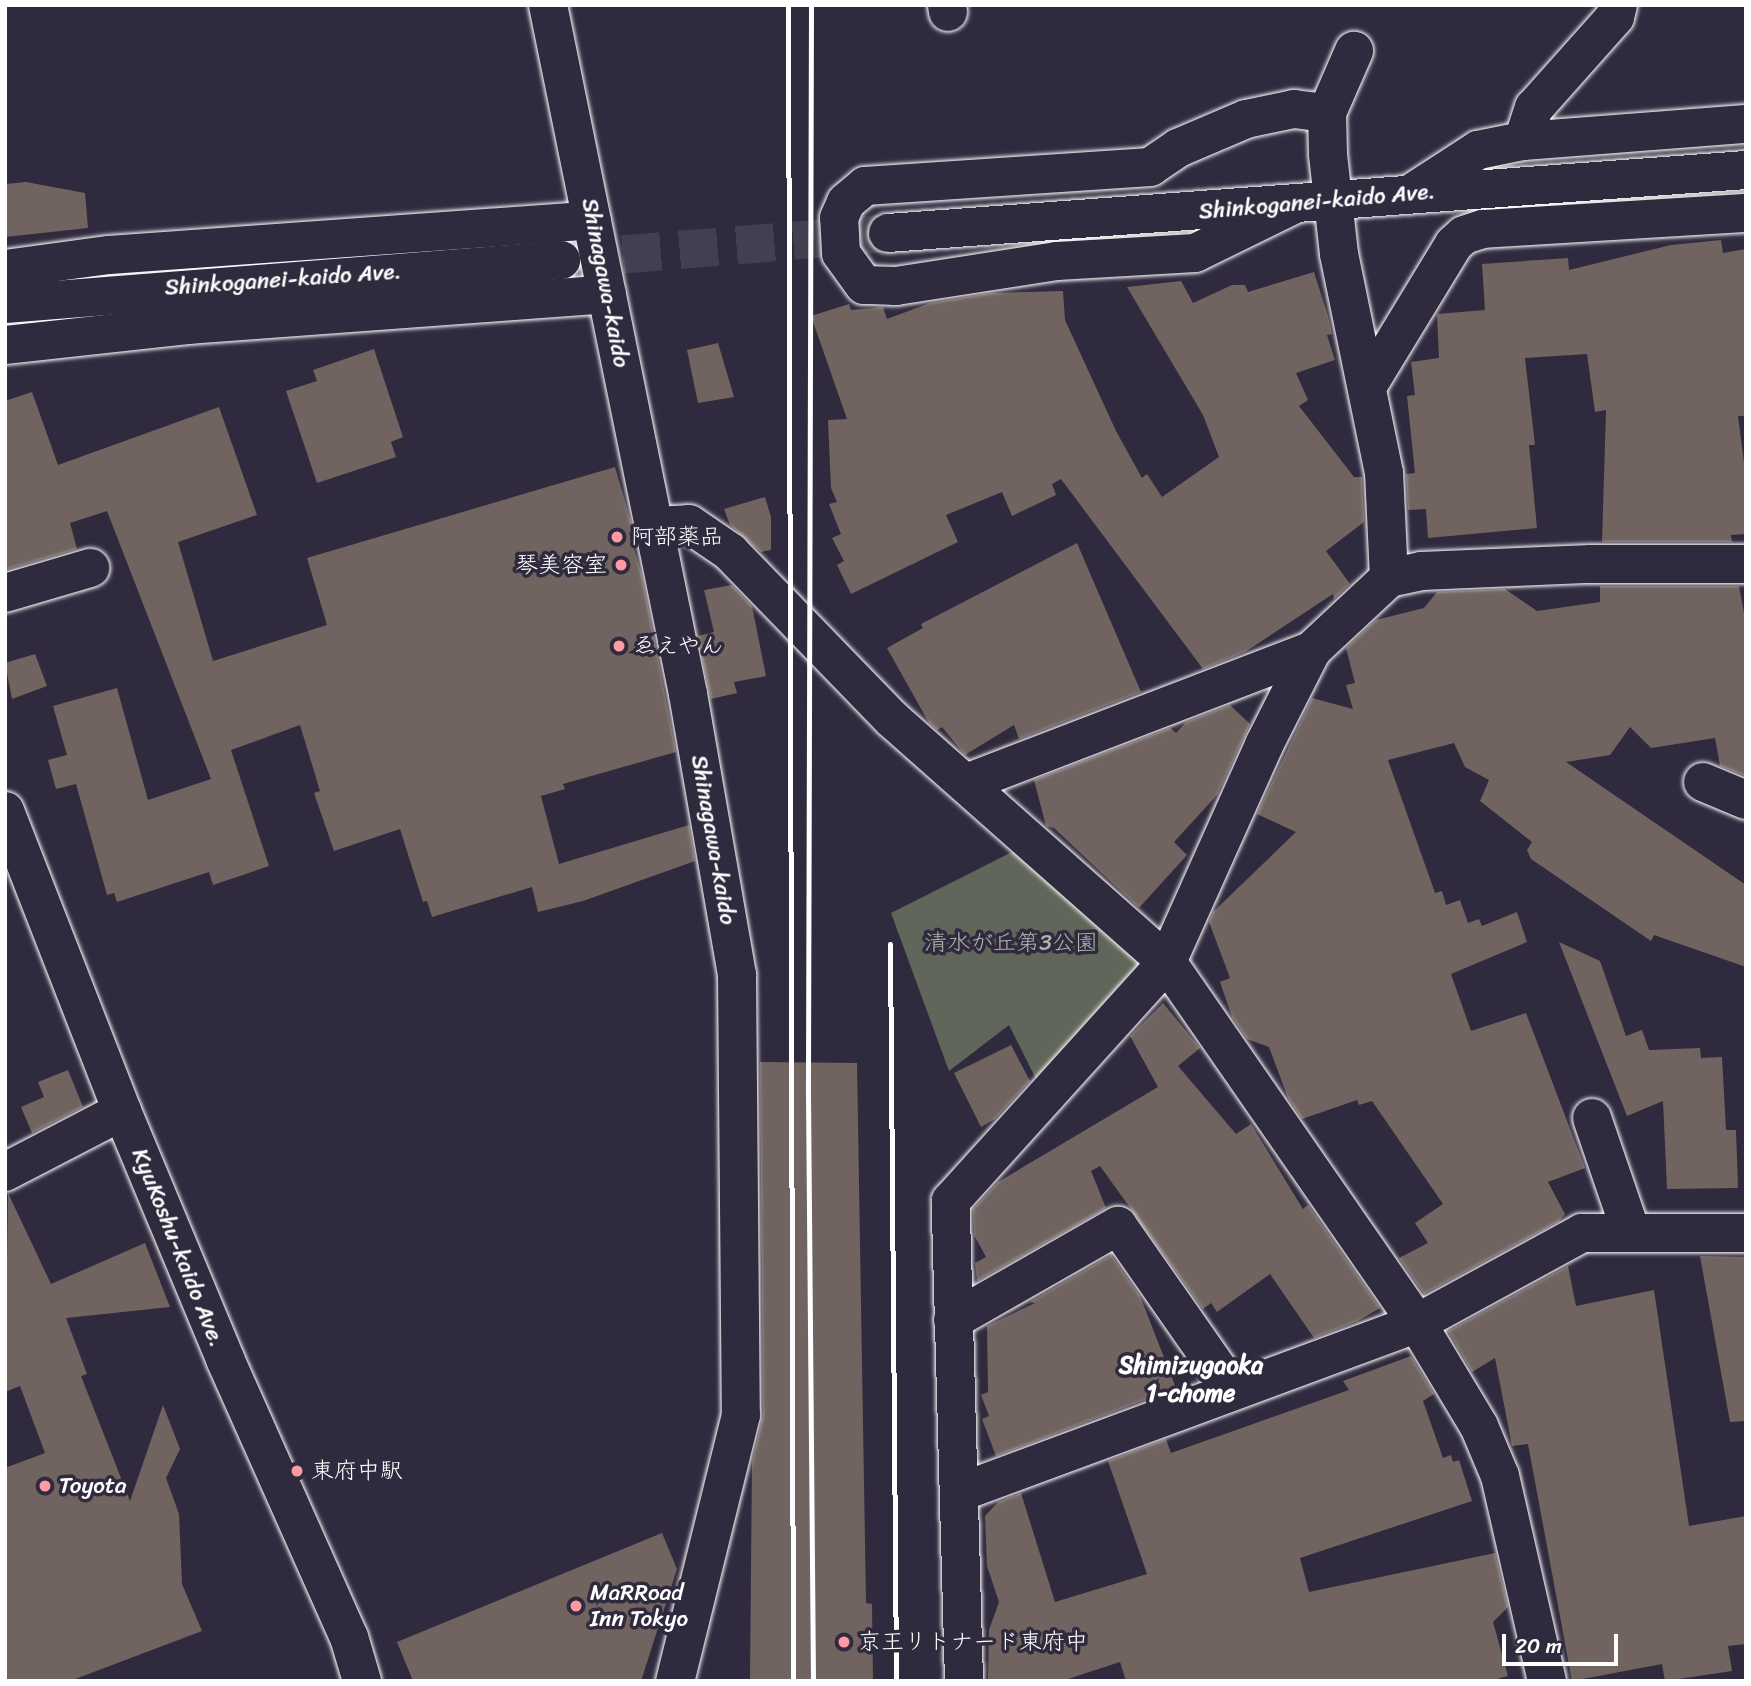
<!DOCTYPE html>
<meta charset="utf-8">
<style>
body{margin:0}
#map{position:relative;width:1751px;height:1686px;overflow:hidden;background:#2f2a3d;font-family:Sriracha,"Klee One",sans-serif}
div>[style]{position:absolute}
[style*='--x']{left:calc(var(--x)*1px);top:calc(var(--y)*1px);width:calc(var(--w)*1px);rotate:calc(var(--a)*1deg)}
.green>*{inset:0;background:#60675a}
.building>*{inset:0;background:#716460}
.secondary-tunnel>*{height:38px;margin-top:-19px;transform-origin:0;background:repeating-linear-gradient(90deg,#443f50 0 38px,transparent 0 57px)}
.roads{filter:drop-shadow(0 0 2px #fff) drop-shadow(0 0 2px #fff)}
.street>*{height:38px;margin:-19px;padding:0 19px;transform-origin:19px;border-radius:19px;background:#2f2a3d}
.secondary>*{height:38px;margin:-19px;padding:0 19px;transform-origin:19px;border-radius:19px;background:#2f2a3d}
.rail>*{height:5px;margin:-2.5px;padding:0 2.5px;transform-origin:2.5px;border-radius:2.5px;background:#fff}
.dots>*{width:19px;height:19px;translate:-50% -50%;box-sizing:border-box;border:4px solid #2f2a3d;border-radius:50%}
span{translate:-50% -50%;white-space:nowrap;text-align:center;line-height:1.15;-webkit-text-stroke:7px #2f2a3d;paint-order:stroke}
.street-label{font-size:23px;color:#fff}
.poi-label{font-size:23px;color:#fff}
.left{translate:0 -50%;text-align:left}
.right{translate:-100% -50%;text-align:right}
.park-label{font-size:23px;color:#b0b3ac}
.neighbourhood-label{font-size:24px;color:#fff;font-weight:700}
.frame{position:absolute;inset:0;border:7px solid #fff;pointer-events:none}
.scale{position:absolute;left:1502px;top:1634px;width:116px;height:32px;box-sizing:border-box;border:4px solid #fff;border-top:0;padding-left:9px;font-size:21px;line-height:24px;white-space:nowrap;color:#fff;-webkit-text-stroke:5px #2f2a3d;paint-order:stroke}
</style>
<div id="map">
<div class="green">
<div style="clip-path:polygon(1026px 845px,1142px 954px,1143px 969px,1039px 1085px,1009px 1025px,949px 1071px,891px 913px)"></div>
</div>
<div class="building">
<div style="clip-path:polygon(26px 182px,85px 193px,88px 228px,5px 237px,5px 184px)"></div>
<div style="clip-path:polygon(1721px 240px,1723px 253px,1746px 249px,1746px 416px,1738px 416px,1746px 478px,1746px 534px,1731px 535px,1732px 542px,1602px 542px,1606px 410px,1595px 412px,1587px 354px,1525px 358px,1535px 445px,1529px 445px,1537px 528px,1428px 538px,1426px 509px,1408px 510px,1406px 474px,1415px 473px,1407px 396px,1415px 395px,1411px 362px,1439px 358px,1437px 314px,1485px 310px,1482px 264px,1568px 258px,1569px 270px,1671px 245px)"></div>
<div style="clip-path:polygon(1314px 272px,1328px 316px,1332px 334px,1327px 335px,1335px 360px,1296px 373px,1308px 400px,1299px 406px,1354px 477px,1362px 477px,1364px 522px,1326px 551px,1350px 584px,1334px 599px,1333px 594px,1245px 652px,1203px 669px,1061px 479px,1052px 484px,1056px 495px,1012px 516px,1002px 492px,946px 515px,958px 542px,851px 594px,837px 565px,844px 561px,832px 538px,841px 534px,829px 504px,837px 502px,831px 488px,828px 420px,847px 419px,811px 316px,849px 304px,851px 310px,883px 307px,887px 319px,930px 303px,991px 293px,1063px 291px,1065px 320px,1116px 431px,1142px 478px,1147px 474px,1162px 497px,1219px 457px,1203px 415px,1127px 287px,1181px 281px,1193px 303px,1232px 285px,1245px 285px,1248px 292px)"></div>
<div style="clip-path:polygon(718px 343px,734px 397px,698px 403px,687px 350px)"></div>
<div style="clip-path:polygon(374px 349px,403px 437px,391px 442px,396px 457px,317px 483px,286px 391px,317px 381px,313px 370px)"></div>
<div style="clip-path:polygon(32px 392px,58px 465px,219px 407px,257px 515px,178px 542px,213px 661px,327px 625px,307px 558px,615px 467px,631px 522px,633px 531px,629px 533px,642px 575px,676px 752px,563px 784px,565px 789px,541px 796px,559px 864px,689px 825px,695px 861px,583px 901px,538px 912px,532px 887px,432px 917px,427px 901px,423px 902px,400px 829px,334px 851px,314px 793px,320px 791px,300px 725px,231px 750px,269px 866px,213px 885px,209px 872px,117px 902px,114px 893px,107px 895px,76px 784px,56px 789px,48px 760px,67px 755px,53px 706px,117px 688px,148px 800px,211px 779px,107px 511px,70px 523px,77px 549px,5px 570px,5px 401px)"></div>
<div style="clip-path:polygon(765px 497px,771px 517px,771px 550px,761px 552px,730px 525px,724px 509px)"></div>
<div style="clip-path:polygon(1077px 543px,1141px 692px,1019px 739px,1014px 725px,965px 755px,942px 727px,937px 730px,929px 723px,887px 648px,923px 628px,921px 624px)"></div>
<div style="clip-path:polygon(732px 585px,752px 606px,766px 676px,734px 682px,737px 693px,711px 699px,698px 636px,714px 632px,704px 590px)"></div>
<div style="clip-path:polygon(1600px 586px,1739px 586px,1746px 624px,1746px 776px,1720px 766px,1715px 738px,1651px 748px,1630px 727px,1610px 755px,1566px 762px,1746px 885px,1746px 967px,1654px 935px,1651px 941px,1531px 859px,1527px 850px,1532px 842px,1480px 801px,1489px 780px,1465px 767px,1454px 743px,1388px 760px,1435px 893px,1442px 891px,1446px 905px,1460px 900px,1468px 923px,1479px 919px,1482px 926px,1517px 912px,1527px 942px,1451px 974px,1471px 1031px,1526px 1013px,1585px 1168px,1548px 1182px,1565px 1214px,1559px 1221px,1424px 1294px,1399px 1258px,1428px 1243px,1415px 1223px,1443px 1204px,1372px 1101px,1359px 1105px,1357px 1100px,1302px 1119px,1288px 1098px,1269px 1047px,1247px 1039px,1232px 1017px,1220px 982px,1230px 978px,1209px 922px,1213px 912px,1296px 832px,1257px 814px,1312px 698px,1353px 709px,1346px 685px,1355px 683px,1346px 648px,1376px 620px,1424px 608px,1437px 592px,1505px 589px,1537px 611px,1600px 602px)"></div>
<div style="clip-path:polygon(35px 654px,47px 686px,12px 699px,5px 663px)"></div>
<div style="clip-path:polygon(1230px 705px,1250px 724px,1217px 795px,1174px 842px,1187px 855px,1139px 908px,1054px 828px,1046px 826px,1034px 780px,1170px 728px,1176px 733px,1186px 722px)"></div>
<div style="clip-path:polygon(1559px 942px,1600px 961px,1626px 1036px,1642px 1030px,1649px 1050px,1700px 1048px,1701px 1058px,1722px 1057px,1726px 1130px,1736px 1130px,1738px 1188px,1667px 1189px,1663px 1101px,1627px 1116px)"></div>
<div style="clip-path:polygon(1163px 1003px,1200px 1048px,1178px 1066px,1236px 1134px,1251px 1124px,1303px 1209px,1308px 1205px,1380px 1308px,1358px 1321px,1314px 1338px,1270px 1274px,1217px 1312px,1211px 1303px,1203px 1309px,1100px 1166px,1091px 1171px,1106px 1208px,977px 1281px,975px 1263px,986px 1257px,974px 1235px,973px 1209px,998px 1182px,1158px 1087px,1130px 1036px)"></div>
<div style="clip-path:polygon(1011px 1045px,1030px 1081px,995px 1119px,981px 1127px,954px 1073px)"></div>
<div style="clip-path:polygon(760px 1062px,857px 1063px,866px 1603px,872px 1604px,873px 1681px,750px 1681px,752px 1463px,763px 1415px)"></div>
<div style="clip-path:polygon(68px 1070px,83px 1107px,32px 1133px,21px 1107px,44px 1097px,38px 1082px)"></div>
<div style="clip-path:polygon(8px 1193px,51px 1284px,145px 1243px,170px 1307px,66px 1318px,87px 1374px,81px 1376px,130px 1501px,163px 1405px,180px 1449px,166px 1478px,179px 1514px,182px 1584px,202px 1631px,70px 1681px,5px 1681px,5px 1468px,45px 1453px,20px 1386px,5px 1392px)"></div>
<div style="clip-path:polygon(1111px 1255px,1140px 1296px,1176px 1388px,996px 1456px,982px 1419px,989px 1416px,981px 1395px,988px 1392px,987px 1326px,1035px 1303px,1030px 1302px)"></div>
<div style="clip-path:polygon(1700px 1256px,1746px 1257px,1746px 1421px,1730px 1422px)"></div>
<div style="clip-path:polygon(1568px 1266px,1576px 1306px,1654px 1290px,1689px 1526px,1746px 1516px,1746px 1644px,1728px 1646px,1732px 1671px,1665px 1681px,1662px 1664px,1572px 1681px,1528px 1444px,1512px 1446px,1495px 1358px,1472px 1372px,1448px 1331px)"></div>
<div style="clip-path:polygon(1411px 1356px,1434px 1394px,1423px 1401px,1443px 1458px,1451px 1455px,1453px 1462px,1459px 1460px,1472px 1501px,1300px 1558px,1309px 1592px,1495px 1553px,1508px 1607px,1493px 1622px,1508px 1676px,1489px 1681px,1126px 1681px,1120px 1662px,1062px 1681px,988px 1681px,989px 1630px,999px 1602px,987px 1566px,985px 1516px,998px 1502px,1021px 1493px,1055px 1602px,1147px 1574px,1108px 1461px,1166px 1439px,1171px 1453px,1349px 1390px,1343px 1381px)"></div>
<div style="clip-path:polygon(662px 1533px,677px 1569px,641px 1681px,413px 1681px,397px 1642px)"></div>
</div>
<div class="secondary-tunnel">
<div style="--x:566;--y:259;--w:323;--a:-4.6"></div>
</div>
<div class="roads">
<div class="street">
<div style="--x:548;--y:5;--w:703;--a:78.51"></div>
<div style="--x:688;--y:694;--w:285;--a:80.1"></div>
<div style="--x:737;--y:975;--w:440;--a:89.5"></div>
<div style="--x:741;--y:1415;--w:274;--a:103.9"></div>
<div style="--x:947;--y:5;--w:7;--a:82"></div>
<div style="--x:1523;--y:141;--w:35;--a:-72"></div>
<div style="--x:1534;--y:108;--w:122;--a:-48.3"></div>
<div style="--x:1615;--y:17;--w:12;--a:-76"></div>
<div style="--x:654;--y:526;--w:35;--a:-3"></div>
<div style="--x:689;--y:524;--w:50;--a:34.3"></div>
<div style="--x:730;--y:552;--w:233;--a:45.9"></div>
<div style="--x:892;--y:719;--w:367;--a:41.5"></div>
<div style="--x:1167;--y:962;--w:439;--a:55.3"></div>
<div style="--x:1417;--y:1323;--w:120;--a:59"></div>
<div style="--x:1479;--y:1426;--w:54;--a:67.2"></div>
<div style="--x:1500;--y:1476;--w:210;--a:77.1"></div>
<div style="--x:1389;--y:578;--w:33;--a:-12"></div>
<div style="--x:1421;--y:571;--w:170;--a:-2.4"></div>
<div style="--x:1591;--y:564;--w:155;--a:0"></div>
<div style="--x:5;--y:593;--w:89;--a:-16.4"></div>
<div style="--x:969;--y:782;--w:368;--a:-21"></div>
<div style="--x:1703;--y:782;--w:47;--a:22.7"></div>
<div style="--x:1592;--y:1118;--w:120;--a:71.1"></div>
<div style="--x:5;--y:1172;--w:132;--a:-27.5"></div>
<div style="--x:953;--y:1320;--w:190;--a:-29.7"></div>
<div style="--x:1118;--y:1226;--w:201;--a:55.1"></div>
<div style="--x:961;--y:1492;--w:486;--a:-20.3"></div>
<div style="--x:1417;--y:1323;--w:188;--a:-28.6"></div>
<div style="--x:1582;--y:1233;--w:164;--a:0"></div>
<div style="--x:964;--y:1681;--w:480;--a:-91.6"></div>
<div style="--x:951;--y:1201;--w:322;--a:-47.9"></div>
<div style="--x:1167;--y:962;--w:238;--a:-65.9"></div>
<div style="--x:1264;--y:745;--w:106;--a:-63.2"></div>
<div style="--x:1312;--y:650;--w:105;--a:-43.1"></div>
<div style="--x:1389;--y:578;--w:105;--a:-92.7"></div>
<div style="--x:1384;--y:473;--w:224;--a:-101.6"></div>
<div style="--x:1339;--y:254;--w:101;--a:-96.3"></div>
<div style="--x:1328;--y:154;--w:41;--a:-91.4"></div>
<div style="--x:1327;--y:113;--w:68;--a:-66.5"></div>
</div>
<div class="secondary">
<div style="--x:1415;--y:191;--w:75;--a:-33.1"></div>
<div style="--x:1478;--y:150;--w:46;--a:-11.3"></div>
<div style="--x:1523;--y:141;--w:224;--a:-4.4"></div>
<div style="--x:1293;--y:205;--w:109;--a:153.9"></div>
<div style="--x:1195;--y:253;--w:138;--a:176.7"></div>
<div style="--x:1057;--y:261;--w:163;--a:171.2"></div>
<div style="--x:896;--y:286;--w:32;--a:-178"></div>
<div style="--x:864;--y:285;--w:39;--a:-126"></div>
<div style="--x:841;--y:253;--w:35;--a:-93"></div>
<div style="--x:839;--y:218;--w:17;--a:-66"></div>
<div style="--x:846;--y:202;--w:25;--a:-40"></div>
<div style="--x:865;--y:186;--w:286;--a:-3.8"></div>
<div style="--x:1150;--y:167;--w:34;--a:-34"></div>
<div style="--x:1178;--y:148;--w:74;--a:-23.1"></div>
<div style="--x:1246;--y:119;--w:49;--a:-11.8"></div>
<div style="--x:1294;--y:109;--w:33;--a:7"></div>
<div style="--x:888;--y:233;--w:860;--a:-4.2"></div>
<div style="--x:5;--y:269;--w:105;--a:-7.7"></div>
<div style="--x:109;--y:255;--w:484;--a:-4.1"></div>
<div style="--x:5;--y:304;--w:558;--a:-4.52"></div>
<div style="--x:5;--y:345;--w:185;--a:-6.2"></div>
<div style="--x:189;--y:325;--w:419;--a:-4.2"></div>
<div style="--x:1367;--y:387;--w:167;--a:-58.7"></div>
<div style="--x:1454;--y:244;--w:13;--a:-42"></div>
<div style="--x:1464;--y:235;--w:20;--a:-18"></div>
<div style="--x:1483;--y:229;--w:263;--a:-3.5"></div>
<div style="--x:5;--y:811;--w:322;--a:68.7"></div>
<div style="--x:122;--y:1111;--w:269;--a:67.4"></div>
<div style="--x:225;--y:1359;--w:304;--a:66"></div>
<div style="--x:349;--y:1637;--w:46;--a:73.5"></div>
</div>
</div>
<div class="rail">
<div style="--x:788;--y:5;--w:1676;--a:89.83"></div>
<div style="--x:811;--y:5;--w:1090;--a:90.16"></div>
<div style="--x:808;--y:1095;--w:586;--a:89.51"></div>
<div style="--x:890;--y:944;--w:737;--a:89.53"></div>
</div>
<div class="dots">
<div style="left:617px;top:537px;background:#ff9aa2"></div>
<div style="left:621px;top:565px;background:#ff9aa2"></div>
<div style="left:619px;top:646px;background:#ff9aa2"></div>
<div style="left:297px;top:1471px;background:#ff9aa2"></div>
<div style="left:45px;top:1486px;background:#ff9aa2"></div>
<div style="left:576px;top:1606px;background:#ff9aa2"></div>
<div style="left:844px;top:1642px;background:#ff9aa2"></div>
</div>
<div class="street-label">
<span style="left:1317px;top:202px;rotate:-5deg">Shinkoganei-kaido Ave.</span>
<span style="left:283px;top:280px;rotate:-4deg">Shinkoganei-kaido Ave.</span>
<span style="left:605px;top:283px;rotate:79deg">Shinagawa-kaido</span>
<span style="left:713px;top:840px;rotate:80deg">Shinagawa-kaido</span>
<span style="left:178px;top:1248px;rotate:68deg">KyuKoshu-kaido Ave.</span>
</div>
<div class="poi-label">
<span class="left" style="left:631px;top:537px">阿部薬品</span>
<span class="right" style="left:607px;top:565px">琴美容室</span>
<span class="left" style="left:633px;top:646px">ゑえやん</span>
<span class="left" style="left:311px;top:1471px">東府中駅</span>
<span class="left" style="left:59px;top:1486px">Toyota</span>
<span class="left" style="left:590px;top:1606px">MaRRoad<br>Inn Tokyo</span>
<span class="left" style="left:858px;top:1642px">京王リトナード東府中</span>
</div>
<div class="park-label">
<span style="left:1011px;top:943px">清水が丘第3公園</span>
</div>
<div class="neighbourhood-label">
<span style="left:1191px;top:1380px">Shimizugaoka<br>1-chome</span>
</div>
<div class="frame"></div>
<div class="scale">20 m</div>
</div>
